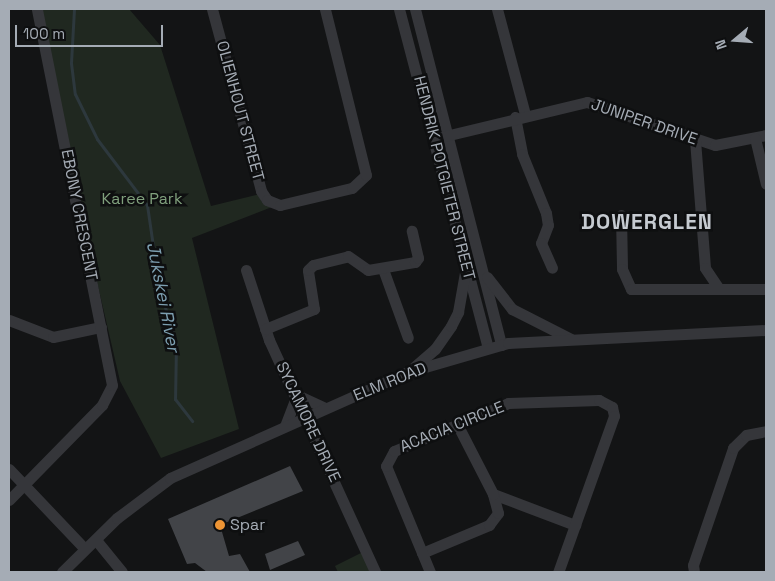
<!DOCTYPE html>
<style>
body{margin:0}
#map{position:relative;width:775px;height:581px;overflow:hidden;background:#131415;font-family:"Space Grotesk",sans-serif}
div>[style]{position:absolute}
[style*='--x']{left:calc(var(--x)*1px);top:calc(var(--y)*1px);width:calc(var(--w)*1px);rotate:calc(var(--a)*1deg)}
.green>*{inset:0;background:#202820}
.stream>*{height:3px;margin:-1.5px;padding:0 1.5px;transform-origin:1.5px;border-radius:1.5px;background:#2d383d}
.building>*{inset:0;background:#424448}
.minor>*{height:11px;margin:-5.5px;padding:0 5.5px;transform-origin:5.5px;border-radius:5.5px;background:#35363a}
.dots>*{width:14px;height:14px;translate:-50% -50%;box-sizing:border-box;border:2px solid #0e0f10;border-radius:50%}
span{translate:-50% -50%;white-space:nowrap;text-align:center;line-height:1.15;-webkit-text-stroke:5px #0e0f10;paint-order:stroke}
.street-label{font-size:16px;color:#a5acb5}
.park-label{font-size:16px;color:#80a07d}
.poi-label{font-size:16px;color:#a5acb5}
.left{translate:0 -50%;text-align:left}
.water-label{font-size:18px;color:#7d9fb0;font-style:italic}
.district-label{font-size:21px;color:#c6cbd1;font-weight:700;letter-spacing:1px}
.frame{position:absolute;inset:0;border:10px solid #a5acb5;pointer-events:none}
.north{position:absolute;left:710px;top:15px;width:50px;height:50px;-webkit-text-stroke:4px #0e0f10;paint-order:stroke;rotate:252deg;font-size:14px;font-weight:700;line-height:20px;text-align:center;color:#a5acb5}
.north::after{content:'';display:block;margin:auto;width:18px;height:22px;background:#a5acb5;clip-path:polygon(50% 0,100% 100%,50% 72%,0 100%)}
.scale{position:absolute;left:15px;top:25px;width:148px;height:22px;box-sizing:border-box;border:2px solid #a5acb5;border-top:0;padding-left:6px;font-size:15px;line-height:18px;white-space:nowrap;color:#a5acb5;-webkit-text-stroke:4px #0e0f10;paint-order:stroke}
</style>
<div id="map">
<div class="green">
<div style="clip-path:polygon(34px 9px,129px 9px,160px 45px,211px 206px,260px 194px,277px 205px,192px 238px,239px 429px,161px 458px,120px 381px)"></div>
<div style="clip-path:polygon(365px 551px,373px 572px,338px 572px,335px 566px)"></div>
</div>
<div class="stream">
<div style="--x:74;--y:9;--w:54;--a:93.2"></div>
<div style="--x:71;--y:63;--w:31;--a:83"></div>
<div style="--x:75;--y:94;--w:50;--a:63.9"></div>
<div style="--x:97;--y:139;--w:83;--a:52.9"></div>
<div style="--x:147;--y:205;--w:83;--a:81.7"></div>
<div style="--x:159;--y:287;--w:59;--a:73.4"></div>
<div style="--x:176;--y:344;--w:55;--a:91"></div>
<div style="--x:175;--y:399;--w:28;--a:52"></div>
</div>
<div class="building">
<div style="clip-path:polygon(290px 466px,303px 491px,220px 525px,229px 556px,240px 554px,250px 572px,207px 572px,195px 563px,187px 564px,168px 519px)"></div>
<div style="clip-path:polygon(298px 541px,305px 555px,270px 570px,265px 554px)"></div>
</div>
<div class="minor">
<div style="--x:212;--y:9;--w:188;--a:74.9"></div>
<div style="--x:261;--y:191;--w:11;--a:56"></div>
<div style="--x:267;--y:200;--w:14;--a:21"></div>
<div style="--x:280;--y:205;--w:74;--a:-13.3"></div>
<div style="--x:352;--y:188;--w:19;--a:-43"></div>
<div style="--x:366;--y:175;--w:171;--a:-103.9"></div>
<div style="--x:399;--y:9;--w:350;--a:75.3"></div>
<div style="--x:415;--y:9;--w:347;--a:75.6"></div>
<div style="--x:497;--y:9;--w:109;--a:75.1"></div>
<div style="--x:515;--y:117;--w:38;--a:79"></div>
<div style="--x:522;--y:154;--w:64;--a:67.9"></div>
<div style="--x:546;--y:213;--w:12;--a:81"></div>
<div style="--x:548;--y:225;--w:19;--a:111"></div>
<div style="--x:541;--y:243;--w:27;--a:66"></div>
<div style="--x:441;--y:137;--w:150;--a:-13.5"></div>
<div style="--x:587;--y:102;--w:135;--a:18.6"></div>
<div style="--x:715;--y:145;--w:52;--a:-11.1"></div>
<div style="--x:755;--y:138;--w:47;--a:76.6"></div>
<div style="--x:695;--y:140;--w:128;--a:85.5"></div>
<div style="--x:705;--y:268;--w:25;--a:56"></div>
<div style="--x:621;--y:215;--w:54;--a:88.9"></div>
<div style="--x:622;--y:269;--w:22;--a:66"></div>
<div style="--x:631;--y:289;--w:135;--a:0"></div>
<div style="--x:383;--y:269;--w:73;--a:70.1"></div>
<div style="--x:246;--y:270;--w:74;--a:71.8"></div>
<div style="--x:269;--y:340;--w:255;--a:65.4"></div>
<div style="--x:487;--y:277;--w:41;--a:52"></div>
<div style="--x:512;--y:309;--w:66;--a:27"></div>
<div style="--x:9;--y:320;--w:47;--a:21.1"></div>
<div style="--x:53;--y:337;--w:49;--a:-11.8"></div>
<div style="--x:265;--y:329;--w:53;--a:-22.2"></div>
<div style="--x:314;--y:309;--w:39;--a:-99"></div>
<div style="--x:308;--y:270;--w:7;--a:-45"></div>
<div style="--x:313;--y:265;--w:36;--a:-14"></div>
<div style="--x:348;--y:256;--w:24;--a:35"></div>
<div style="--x:368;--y:270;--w:48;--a:-9.7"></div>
<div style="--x:415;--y:262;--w:5;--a:-53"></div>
<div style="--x:418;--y:258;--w:28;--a:-103"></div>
<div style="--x:413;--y:368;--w:29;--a:-41"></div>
<div style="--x:435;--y:349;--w:28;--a:-55"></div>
<div style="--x:451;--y:326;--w:16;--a:-63"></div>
<div style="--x:458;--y:312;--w:39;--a:-80"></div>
<div style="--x:285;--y:426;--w:33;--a:-69"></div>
<div style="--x:297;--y:395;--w:31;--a:25"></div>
<div style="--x:9;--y:469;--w:110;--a:46.5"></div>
<div style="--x:493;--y:494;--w:88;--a:20.7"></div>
<div style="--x:9;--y:500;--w:133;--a:-45.6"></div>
<div style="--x:102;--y:405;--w:22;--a:-63"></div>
<div style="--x:112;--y:385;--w:383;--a:-101.3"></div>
<div style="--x:96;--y:540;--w:41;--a:50.9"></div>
<div style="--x:422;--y:553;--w:73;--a:-22.7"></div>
<div style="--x:489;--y:525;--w:15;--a:-53"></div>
<div style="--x:498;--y:513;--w:20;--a:-105"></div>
<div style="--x:493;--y:494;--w:79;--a:-117.2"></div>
<div style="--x:62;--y:572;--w:77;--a:-44.5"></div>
<div style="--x:117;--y:518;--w:66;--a:-37"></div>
<div style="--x:170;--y:478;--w:261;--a:-24"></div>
<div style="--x:408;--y:372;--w:104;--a:-16.2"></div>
<div style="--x:508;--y:343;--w:258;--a:-2.9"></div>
<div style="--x:430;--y:572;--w:115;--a:-112.5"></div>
<div style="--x:386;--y:466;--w:17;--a:-62"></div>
<div style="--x:394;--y:451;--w:124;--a:-22.8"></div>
<div style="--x:508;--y:403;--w:91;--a:-1.9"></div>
<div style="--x:599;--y:400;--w:15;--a:28"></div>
<div style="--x:612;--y:407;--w:9;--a:77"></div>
<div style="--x:614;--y:416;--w:166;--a:109.7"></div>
<div style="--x:694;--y:572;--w:7;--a:-98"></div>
<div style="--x:693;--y:565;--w:124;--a:-71.1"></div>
<div style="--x:733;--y:448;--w:18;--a:-45"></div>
<div style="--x:746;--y:435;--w:20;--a:-11"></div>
</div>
<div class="dots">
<div style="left:220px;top:525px;background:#ed9434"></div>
</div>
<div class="street-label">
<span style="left:240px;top:111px;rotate:75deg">OLIENHOUT STREET</span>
<span style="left:644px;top:122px;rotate:19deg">JUNIPER DRIVE</span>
<span style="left:444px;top:178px;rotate:76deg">HENDRIK POTGIETER STREET</span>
<span style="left:79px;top:215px;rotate:79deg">EBONY CRESCENT</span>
<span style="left:390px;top:382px;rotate:-22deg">ELM ROAD</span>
<span style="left:308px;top:422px;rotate:65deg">SYCAMORE DRIVE</span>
<span style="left:452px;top:427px;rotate:-22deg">ACACIA CIRCLE</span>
</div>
<div class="park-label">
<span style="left:142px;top:199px">Karee Park</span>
</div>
<div class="poi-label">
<span class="left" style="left:230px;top:525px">Spar</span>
</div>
<div class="water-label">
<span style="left:163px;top:297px;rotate:79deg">Jukskei River</span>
</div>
<div class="district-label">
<span style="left:647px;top:222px">DOWERGLEN</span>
</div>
<div class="frame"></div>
<div class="north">N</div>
<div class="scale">100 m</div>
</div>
